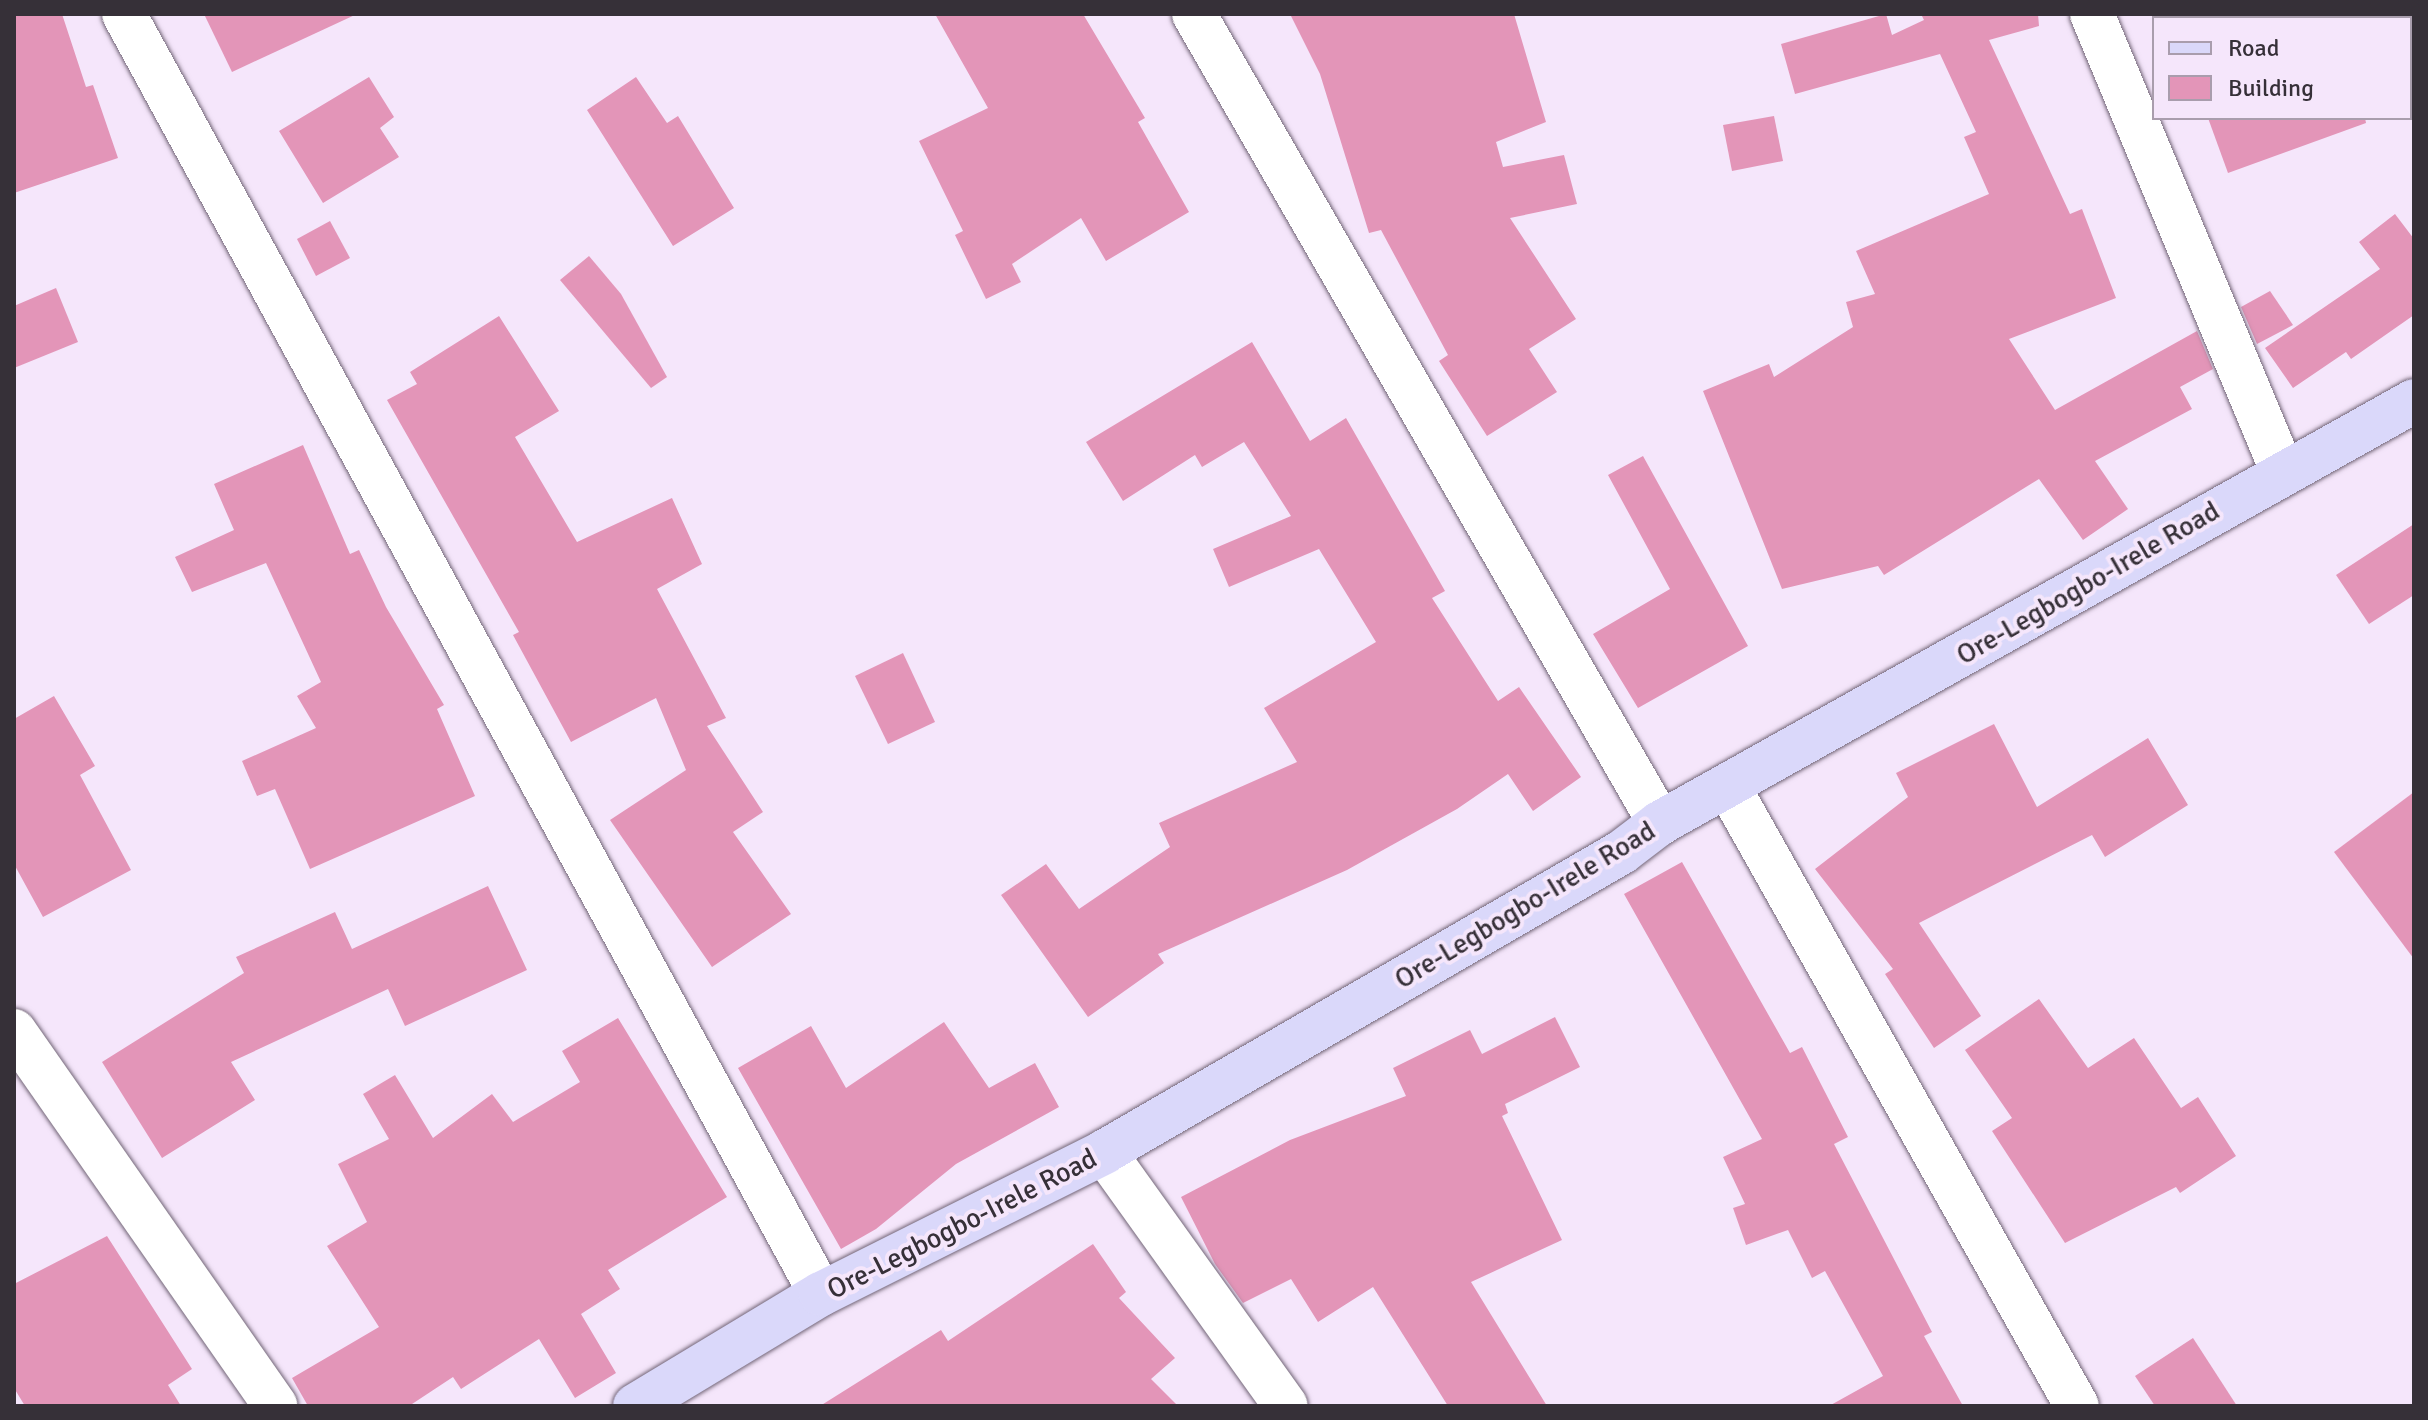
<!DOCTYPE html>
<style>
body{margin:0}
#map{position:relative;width:2428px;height:1420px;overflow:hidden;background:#f5e6fb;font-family:Signika,sans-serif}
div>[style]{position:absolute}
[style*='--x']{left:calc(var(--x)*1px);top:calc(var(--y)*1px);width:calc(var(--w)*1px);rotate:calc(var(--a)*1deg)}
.building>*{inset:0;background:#e395b8}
.roads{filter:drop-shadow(0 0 2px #726577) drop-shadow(0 0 2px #726577)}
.street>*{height:44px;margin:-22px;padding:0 22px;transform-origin:22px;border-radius:22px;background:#fff}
.secondary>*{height:44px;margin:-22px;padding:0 22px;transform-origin:22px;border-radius:22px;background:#dad8fa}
span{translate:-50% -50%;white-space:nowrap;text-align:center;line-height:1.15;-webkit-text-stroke:8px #f5e6fb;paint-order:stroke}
.street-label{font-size:28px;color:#363038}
.frame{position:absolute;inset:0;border:16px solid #363038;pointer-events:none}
.legend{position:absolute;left:2152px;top:16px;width:260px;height:104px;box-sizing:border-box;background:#f5e6fb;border:2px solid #a99dad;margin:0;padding:10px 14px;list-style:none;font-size:24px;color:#363038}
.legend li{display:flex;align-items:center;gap:16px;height:40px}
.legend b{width:40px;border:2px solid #a99dad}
</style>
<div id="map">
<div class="building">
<div style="clip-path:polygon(14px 14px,62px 14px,86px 87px,93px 85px,118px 158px,14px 193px)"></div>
<div style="clip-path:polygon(204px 14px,357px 14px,232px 72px)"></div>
<div style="clip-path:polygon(935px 14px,1083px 14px,1145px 118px,1138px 122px,1189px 212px,1106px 261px,1081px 218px,1012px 264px,1021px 282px,986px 299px,955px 235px,963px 231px,919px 141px,988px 108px)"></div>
<div style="clip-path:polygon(1290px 14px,1514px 14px,1546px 122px,1496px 142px,1503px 167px,1564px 155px,1577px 204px,1510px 218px,1576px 319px,1529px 349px,1557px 392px,1487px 436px,1439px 361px,1448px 355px,1381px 230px,1369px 233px,1320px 74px)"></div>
<div style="clip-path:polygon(1886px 14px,1892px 35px,1924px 20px,1921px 14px,2038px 14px,2039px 26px,1989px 40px,2070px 214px,2082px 209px,2116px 298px,2009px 339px,2055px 410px,2197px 331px,2213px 369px,2180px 387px,2192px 409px,2095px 461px,2128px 509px,2083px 540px,2039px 479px,1884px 575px,1878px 566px,1782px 589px,1703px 391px,1769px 364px,1774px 377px,1853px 327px,1846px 302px,1875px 294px,1856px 251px,1989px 194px,1964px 137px,1976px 132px,1940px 54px,1795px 94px,1781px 44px)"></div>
<div style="clip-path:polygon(369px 77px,394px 117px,380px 128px,399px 157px,323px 203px,279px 131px)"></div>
<div style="clip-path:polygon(636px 77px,667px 123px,678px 116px,734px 208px,673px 246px,587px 110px)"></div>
<div style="clip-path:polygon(1774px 116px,1783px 161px,1732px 171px,1723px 125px)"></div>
<div style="clip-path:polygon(2208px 118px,2365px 118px,2366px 123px,2228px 173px)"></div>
<div style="clip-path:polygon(2395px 214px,2414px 239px,2414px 315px,2351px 359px,2346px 352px,2293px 388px,2265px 348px,2380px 269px,2359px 242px)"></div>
<div style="clip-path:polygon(330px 221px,350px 258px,316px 276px,297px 239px)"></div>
<div style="clip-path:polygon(589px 256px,621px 294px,667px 377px,651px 388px,560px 280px)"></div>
<div style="clip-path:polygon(56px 288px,78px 342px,14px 368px,14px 306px)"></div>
<div style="clip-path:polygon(2270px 291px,2293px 325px,2257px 344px,2241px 307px)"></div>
<div style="clip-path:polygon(499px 316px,559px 411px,515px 437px,577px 542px,672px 498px,702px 564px,657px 589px,726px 718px,707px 726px,763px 812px,733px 832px,791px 914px,712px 967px,610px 820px,686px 770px,656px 698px,571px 742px,513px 635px,519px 632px,387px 400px,417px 384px,410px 372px)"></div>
<div style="clip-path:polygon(1252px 342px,1310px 441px,1346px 418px,1445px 591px,1432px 598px,1498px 701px,1519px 687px,1581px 777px,1533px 811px,1508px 774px,1457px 809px,1347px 870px,1158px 954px,1164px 963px,1088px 1017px,1001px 895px,1046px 864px,1079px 909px,1170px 847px,1159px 823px,1297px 762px,1264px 708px,1376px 642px,1319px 549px,1229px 587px,1213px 549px,1291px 516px,1244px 442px,1202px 467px,1195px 455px,1123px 501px,1086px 442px)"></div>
<div style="clip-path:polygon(303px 445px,350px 554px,359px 550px,386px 607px,444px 705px,437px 709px,475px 796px,310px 869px,275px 789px,257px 796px,242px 761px,316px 728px,297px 696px,321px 682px,266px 563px,192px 592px,175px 557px,234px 530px,214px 484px)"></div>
<div style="clip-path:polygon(1643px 456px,1748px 646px,1638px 708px,1593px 634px,1670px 589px,1608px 475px)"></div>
<div style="clip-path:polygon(2414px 524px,2414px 595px,2369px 624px,2336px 575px)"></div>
<div style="clip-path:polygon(903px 653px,935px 722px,888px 744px,855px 676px)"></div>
<div style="clip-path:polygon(54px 696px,95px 766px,80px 775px,131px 870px,43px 917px,14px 864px,14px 719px)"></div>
<div style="clip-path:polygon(1994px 724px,2037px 807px,2148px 738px,2188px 805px,2105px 857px,2092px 835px,1919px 923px,1981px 1016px,1934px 1048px,1885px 974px,1893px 969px,1815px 869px,1908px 797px,1896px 773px)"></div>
<div style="clip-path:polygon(2414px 792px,2414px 959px,2334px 852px)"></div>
<div style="clip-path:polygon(1682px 862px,1790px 1053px,1802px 1047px,1848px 1137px,1834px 1144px,1932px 1332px,1924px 1336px,1963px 1406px,1829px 1406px,1883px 1376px,1825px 1271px,1812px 1278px,1788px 1230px,1746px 1245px,1733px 1208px,1745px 1204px,1723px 1157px,1762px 1139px,1624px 894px)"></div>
<div style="clip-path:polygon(488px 886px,527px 970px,405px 1026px,388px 989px,231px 1062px,255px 1100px,162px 1158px,102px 1062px,244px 973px,236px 957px,335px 912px,352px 949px)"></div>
<div style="clip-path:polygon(2039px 999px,2088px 1068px,2134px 1038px,2181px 1108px,2198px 1097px,2236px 1156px,2180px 1193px,2176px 1187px,2065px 1243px,1992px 1131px,2012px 1118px,1965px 1050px)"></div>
<div style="clip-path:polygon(1555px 1017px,1580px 1067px,1505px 1104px,1508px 1113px,1502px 1116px,1562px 1240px,1471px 1282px,1547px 1406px,1448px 1406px,1373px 1287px,1318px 1322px,1291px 1279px,1243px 1303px,1215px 1264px,1181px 1197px,1290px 1140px,1406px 1096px,1393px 1068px,1470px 1030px,1482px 1054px)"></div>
<div style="clip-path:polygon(618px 1018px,727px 1197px,608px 1270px,620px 1289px,581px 1314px,616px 1373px,575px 1398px,539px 1339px,461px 1389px,453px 1377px,409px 1406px,308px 1406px,292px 1378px,379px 1327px,327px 1246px,367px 1222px,338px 1164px,389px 1139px,363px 1094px,395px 1075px,433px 1138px,492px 1094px,513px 1122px,580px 1082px,562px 1051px)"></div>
<div style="clip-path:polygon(944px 1022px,989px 1088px,1035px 1063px,1059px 1107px,956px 1164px,876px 1229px,841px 1249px,738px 1068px,811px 1026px,846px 1088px)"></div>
<div style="clip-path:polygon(107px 1236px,192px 1369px,168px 1385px,181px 1406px,25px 1406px,14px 1388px,14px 1284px)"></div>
<div style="clip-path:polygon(1093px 1244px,1126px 1292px,1119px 1298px,1175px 1358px,1151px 1379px,1178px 1406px,820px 1406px,941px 1330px,948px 1341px)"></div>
<div style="clip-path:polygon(2193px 1338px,2237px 1406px,2155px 1406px,2135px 1376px)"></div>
</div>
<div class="roads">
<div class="street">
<div style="--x:124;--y:14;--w:1457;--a:61.43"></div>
<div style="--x:1194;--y:14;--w:934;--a:60.06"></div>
<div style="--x:2092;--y:14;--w:496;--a:67.4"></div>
<div style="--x:1729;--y:788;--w:709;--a:60.62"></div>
<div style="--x:14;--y:1031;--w:457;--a:55.1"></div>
<div style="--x:1104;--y:1152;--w:312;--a:54.4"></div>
</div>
<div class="secondary">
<div style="--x:635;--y:1406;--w:217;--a:-31.1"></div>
<div style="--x:821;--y:1294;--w:317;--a:-26.6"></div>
<div style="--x:1104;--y:1152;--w:599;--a:-30.08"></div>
<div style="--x:1622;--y:852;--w:48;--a:-37.3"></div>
<div style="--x:1660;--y:823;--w:864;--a:-29.23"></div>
</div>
</div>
<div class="street-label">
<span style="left:2088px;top:583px;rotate:-30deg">Ore-Legbogbo-Irele Road</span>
<span style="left:1525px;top:905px;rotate:-31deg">Ore-Legbogbo-Irele Road</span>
<span style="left:962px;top:1224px;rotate:-27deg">Ore-Legbogbo-Irele Road</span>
</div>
<div class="frame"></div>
<ul class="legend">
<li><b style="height:10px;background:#dad8fa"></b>Road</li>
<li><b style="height:22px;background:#e395b8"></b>Building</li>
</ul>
</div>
